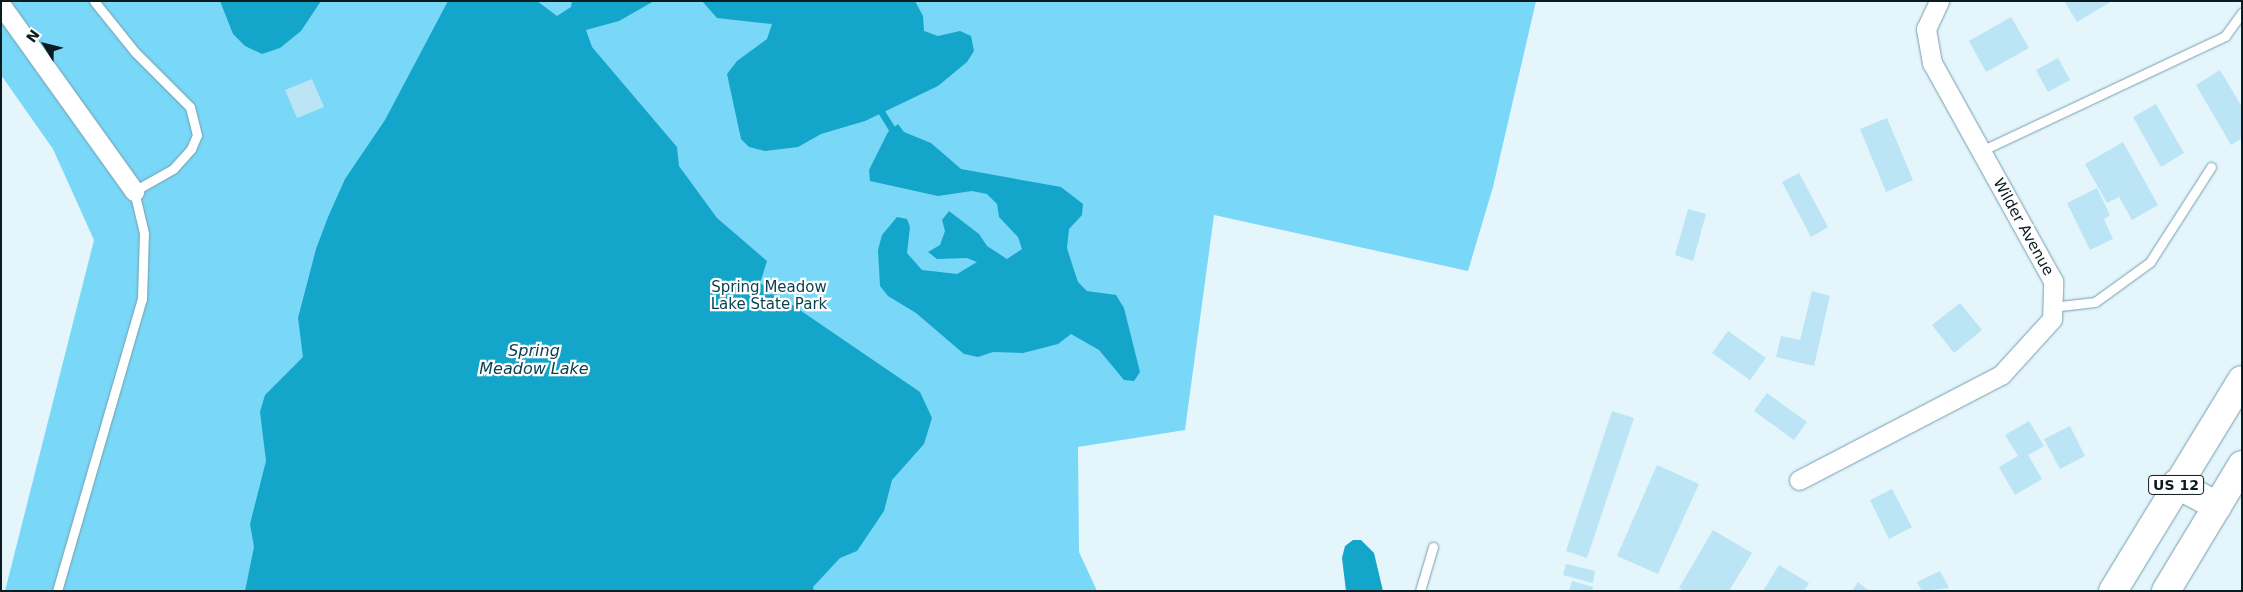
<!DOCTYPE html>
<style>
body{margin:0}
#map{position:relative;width:2243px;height:592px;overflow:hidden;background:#e4f5fc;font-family:"DejaVu Sans",sans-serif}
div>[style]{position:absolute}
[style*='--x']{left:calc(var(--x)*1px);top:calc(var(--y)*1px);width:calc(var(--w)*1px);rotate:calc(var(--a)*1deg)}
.green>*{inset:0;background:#79d7f7}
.water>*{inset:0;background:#14a5cb}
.stream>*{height:7px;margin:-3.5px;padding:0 3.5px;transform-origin:3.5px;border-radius:3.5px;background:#14a5cb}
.building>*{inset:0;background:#bbe5f5}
.roads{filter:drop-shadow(0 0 1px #759ead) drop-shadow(0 0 1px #759ead)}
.lane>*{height:9px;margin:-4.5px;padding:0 4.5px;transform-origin:4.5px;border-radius:4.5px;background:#fff}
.street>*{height:19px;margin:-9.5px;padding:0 9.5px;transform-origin:9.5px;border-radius:9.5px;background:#fff}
.highway>*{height:28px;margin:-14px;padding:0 14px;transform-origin:14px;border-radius:14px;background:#fff}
span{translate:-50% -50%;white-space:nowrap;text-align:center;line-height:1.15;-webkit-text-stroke:4.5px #fff;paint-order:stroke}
.shield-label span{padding:1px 4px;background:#fff;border:1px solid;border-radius:4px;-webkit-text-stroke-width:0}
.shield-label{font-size:14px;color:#0b1c21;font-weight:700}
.street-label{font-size:15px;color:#0b1c21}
.park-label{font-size:15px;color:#094252}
.water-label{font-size:16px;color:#0a4252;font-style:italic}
.frame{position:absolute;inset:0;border:2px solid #0b1c21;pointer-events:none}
.north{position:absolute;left:20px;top:20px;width:50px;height:50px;-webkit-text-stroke:4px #fff;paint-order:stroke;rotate:306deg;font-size:14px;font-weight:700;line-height:20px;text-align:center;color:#0b1c21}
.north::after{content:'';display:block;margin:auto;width:18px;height:22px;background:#0b1c21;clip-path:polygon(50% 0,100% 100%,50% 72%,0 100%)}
</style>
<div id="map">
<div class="green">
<div style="clip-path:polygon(1px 1px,1536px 1px,1493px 187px,1468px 271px,1214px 215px,1185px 430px,1078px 447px,1079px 552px,1097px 591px,5px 591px,94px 240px,53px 149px,1px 75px)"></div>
</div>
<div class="water">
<div style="clip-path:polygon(220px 1px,321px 1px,301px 31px,280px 48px,262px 54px,245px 46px,233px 34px)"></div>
<div style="clip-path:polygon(448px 1px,537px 1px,557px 16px,571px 7px,572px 1px,654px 1px,619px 21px,586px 30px,592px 47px,677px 147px,679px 166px,717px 218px,767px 261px,760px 283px,920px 392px,932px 418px,924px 444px,892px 480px,884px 511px,857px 551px,840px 558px,813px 587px,814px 591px,245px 591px,254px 547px,250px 524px,266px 461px,260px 412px,265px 395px,303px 357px,298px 318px,316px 249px,328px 217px,345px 179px,385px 120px)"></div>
<div style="clip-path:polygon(702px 1px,915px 1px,923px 16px,924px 31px,938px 36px,960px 31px,971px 36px,974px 51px,967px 62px,938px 86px,865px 121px,821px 134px,798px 147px,765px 151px,749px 147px,741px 139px,727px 74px,737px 61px,767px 39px,772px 24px,717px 18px)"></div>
<div style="clip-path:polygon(898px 124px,904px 132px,931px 143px,961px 169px,1061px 187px,1083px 204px,1082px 215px,1069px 229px,1067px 248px,1073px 267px,1078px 282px,1087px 291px,1116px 295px,1124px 308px,1140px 372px,1134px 381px,1124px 380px,1099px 350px,1071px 334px,1058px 344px,1023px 353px,993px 352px,978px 357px,964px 354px,916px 313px,888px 296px,880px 286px,878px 250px,882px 235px,897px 217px,907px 219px,910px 227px,907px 253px,922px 270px,957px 274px,977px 262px,967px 258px,937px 259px,928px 252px,940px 245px,945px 231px,942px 220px,949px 211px,979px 234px,987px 246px,1007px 259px,1022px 249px,1018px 237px,999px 217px,997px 204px,987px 194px,972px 191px,938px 196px,870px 181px,869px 170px,888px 132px)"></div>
<div style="clip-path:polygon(1353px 540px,1361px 540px,1374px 553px,1383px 591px,1346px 591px,1342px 558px,1345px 546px)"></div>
</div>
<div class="stream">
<div style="--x:882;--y:113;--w:19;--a:58"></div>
</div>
<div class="building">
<div style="clip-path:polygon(2064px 1px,2112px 1px,2077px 22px)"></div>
<div style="clip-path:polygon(2011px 17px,2029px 48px,1986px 72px,1969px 41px)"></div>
<div style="clip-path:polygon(2058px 58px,2070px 80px,2048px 92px,2036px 70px)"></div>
<div style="clip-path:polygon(2220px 70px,2242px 107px,2242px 138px,2231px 145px,2196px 85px)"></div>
<div style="clip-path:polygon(312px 79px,324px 107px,297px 118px,285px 90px)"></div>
<div style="clip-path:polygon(2156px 104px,2184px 153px,2161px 167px,2133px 117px)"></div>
<div style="clip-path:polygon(1887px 118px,1913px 180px,1886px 192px,1860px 129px)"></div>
<div style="clip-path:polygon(2123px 142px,2158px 205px,2132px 220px,2119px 197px,2107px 203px,2085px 164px)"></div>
<div style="clip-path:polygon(1799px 173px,1828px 227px,1811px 237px,1782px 182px)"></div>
<div style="clip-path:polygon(2097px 188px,2110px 215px,2104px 219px,2113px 239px,2090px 250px,2067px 203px)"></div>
<div style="clip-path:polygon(1688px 209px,1706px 214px,1693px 261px,1675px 255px)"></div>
<div style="clip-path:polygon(1812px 291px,1830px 296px,1814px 366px,1776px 357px,1781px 336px,1800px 340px)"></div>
<div style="clip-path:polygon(1960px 303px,1982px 330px,1954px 353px,1932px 325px)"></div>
<div style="clip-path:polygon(1728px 331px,1766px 358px,1750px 380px,1712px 353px)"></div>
<div style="clip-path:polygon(1767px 393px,1807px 422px,1794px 440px,1754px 411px)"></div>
<div style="clip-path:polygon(1612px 411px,1634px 418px,1587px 558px,1566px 551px)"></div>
<div style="clip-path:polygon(2029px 421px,2044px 446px,2028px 455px,2042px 479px,2015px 495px,1999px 467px,2018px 456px,2005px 435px)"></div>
<div style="clip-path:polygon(2070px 426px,2085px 456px,2060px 469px,2044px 439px)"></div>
<div style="clip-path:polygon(1657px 465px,1699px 484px,1658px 574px,1617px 556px)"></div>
<div style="clip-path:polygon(1892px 489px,1912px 527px,1889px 539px,1870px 500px)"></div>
<div style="clip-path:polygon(1713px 530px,1752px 553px,1729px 591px,1684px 591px,1679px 588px)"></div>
<div style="clip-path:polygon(1566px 564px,1595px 571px,1593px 583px,1563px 575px)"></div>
<div style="clip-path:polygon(1779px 565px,1809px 583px,1804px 591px,1763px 591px)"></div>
<div style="clip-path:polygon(1940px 571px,1949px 588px,1922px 591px,1917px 582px)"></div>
<div style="clip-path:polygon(1572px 581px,1593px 587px,1592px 591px,1569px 591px)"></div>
<div style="clip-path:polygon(1858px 582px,1869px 591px,1852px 591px)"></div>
</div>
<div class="roads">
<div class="lane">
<div style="--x:1981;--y:151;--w:270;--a:-25.2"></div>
<div style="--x:2225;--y:36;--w:29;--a:-54"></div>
<div style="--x:2052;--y:307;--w:43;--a:-6.6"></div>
<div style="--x:2095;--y:302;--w:68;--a:-36"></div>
<div style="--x:2150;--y:262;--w:113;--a:-57.3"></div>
<div style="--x:57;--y:591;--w:304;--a:-73.8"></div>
<div style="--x:142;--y:299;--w:66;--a:-88.3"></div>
<div style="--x:144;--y:233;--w:43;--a:-103.4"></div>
<div style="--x:134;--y:191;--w:45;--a:-29.4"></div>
<div style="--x:173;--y:169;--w:27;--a:-48"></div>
<div style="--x:191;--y:149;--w:15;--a:-67"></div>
<div style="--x:197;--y:135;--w:29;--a:-104"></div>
<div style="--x:190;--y:107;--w:78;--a:-135"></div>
<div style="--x:135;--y:52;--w:65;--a:-128.8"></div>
<div style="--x:1420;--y:591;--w:46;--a:-73.5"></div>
</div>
<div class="street">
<div style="--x:1;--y:5;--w:229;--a:54.4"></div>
<div style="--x:1799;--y:480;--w:228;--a:-27.5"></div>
<div style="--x:2001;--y:375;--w:76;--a:-47.7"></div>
<div style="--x:2052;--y:319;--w:38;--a:-88"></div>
<div style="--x:2053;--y:281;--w:249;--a:-119"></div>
<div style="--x:1932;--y:63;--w:35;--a:-100"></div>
<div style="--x:1926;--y:29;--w:31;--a:-65"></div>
</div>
<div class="highway">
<div style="--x:2176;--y:484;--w:47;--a:28.2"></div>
<div style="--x:2113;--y:591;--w:247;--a:-58.6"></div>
<div style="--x:2166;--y:591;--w:147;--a:-58.9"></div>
</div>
</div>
<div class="shield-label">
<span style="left:2176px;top:485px">US 12</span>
</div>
<div class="street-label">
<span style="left:2023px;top:227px;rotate:61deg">Wilder Avenue</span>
</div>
<div class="park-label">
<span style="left:769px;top:296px">Spring Meadow<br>Lake State Park</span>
</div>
<div class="water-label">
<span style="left:534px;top:360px">Spring<br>Meadow Lake</span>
</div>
<div class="frame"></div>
<div class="north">N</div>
</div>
